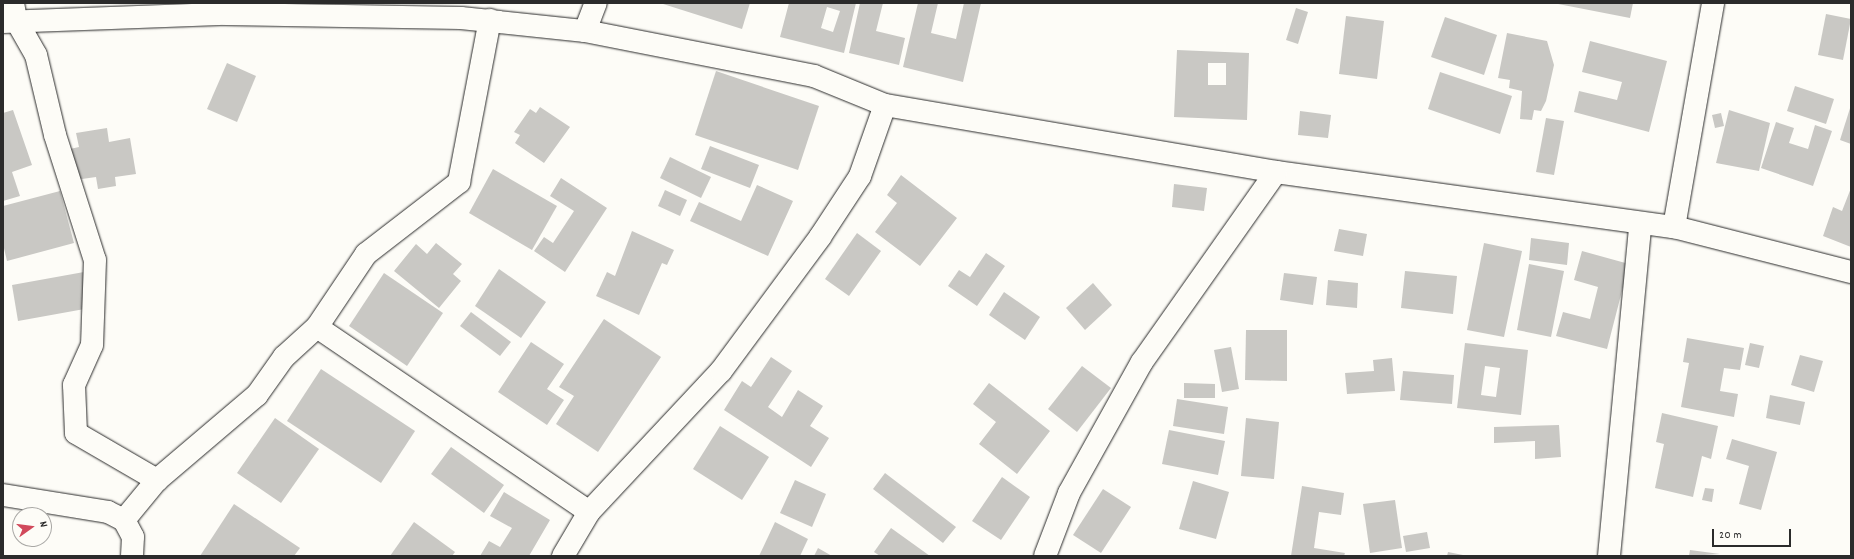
<!DOCTYPE html>
<style>
body{margin:0}
#map{position:relative;width:1854px;height:559px;overflow:hidden;background:#fdfcf7;font-family:Dekko,sans-serif}
div>[style]{position:absolute}
[style*='--x']{left:calc(var(--x)*1px);top:calc(var(--y)*1px);width:calc(var(--w)*1px);rotate:calc(var(--a)*1deg)}
.building>*{inset:0;background:#c9c8c4}
.roads{filter:drop-shadow(0 0 1px #2b2b2b) drop-shadow(0 0 1px #2b2b2b)}
.minor>*{height:22px;margin:-11px;padding:0 11px;transform-origin:11px;border-radius:11px;background:#fdfcf7}
span{translate:-50% -50%;white-space:nowrap;text-align:center;line-height:1.15;-webkit-text-stroke:3.5px #fdfcf7;paint-order:stroke}
.frame{position:absolute;inset:0;border:4px solid #2b2b2b;pointer-events:none}
.north{position:absolute;left:12px;top:507px;width:40px;height:40px;box-sizing:border-box;background:#fdfcf7;border:1px solid #a9a8a5;border-radius:50%;rotate:76deg;font-size:11px;font-weight:700;line-height:16px;text-align:center;color:#2b2b2b}
.north::after{content:'';display:block;margin:auto;width:14px;height:18px;background:#d1495b;clip-path:polygon(50% 0,100% 100%,50% 72%,0 100%)}
.scale{position:absolute;left:1712px;top:529px;width:79px;height:18px;box-sizing:border-box;border:2px solid #2b2b2b;border-top:0;padding-left:5px;font-size:12px;line-height:14px;white-space:nowrap;color:#2b2b2b;-webkit-text-stroke:3px #fdfcf7;paint-order:stroke}
</style>
<div id="map">
<div class="building">
<div style="clip-path:polygon(660px 3px,750px 3px,742px 29px)"></div>
<div style="clip-path:polygon(evenodd,789px 3px,856px 3px,844px 53px,780px 37px,789px 3px,827px 7px,840px 11px,833px 32px,821px 28px,827px 7px)"></div>
<div style="clip-path:polygon(860px 3px,883px 3px,876px 31px,905px 38px,899px 65px,849px 53px)"></div>
<div style="clip-path:polygon(918px 3px,938px 3px,931px 33px,956px 39px,964px 3px,981px 3px,963px 82px,903px 67px)"></div>
<div style="clip-path:polygon(1553px 3px,1633px 3px,1630px 18px)"></div>
<div style="clip-path:polygon(1296px 8px,1308px 12px,1298px 44px,1286px 40px)"></div>
<div style="clip-path:polygon(1826px 14px,1851px 19px,1843px 60px,1818px 55px)"></div>
<div style="clip-path:polygon(1346px 16px,1384px 21px,1377px 79px,1339px 74px)"></div>
<div style="clip-path:polygon(1445px 17px,1497px 35px,1484px 75px,1431px 57px)"></div>
<div style="clip-path:polygon(1507px 33px,1547px 41px,1554px 65px,1546px 101px,1541px 111px,1534px 110px,1532px 120px,1520px 119px,1522px 91px,1509px 88px,1510px 80px,1498px 78px)"></div>
<div style="clip-path:polygon(1590px 41px,1667px 61px,1649px 132px,1574px 112px,1579px 91px,1617px 100px,1622px 82px,1582px 72px)"></div>
<div style="clip-path:polygon(evenodd,1177px 50px,1249px 53px,1247px 120px,1174px 117px,1177px 50px,1208px 63px,1226px 63px,1226px 85px,1208px 85px,1208px 63px)"></div>
<div style="clip-path:polygon(227px 63px,256px 76px,237px 122px,207px 109px)"></div>
<div style="clip-path:polygon(716px 71px,819px 106px,798px 170px,695px 135px)"></div>
<div style="clip-path:polygon(1440px 72px,1512px 96px,1500px 134px,1428px 109px)"></div>
<div style="clip-path:polygon(1795px 86px,1834px 99px,1826px 124px,1787px 111px)"></div>
<div style="clip-path:polygon(1851px 105px,1851px 144px,1840px 140px)"></div>
<div style="clip-path:polygon(540px 107px,570px 127px,544px 163px,515px 143px,520px 135px,514px 132px,530px 109px,536px 113px)"></div>
<div style="clip-path:polygon(13px 110px,32px 165px,12px 172px,20px 196px,3px 201px,3px 113px)"></div>
<div style="clip-path:polygon(1729px 110px,1770px 123px,1759px 171px,1716px 163px)"></div>
<div style="clip-path:polygon(1300px 111px,1331px 115px,1328px 138px,1298px 135px)"></div>
<div style="clip-path:polygon(1721px 113px,1724px 126px,1715px 128px,1712px 115px)"></div>
<div style="clip-path:polygon(1546px 118px,1564px 121px,1554px 175px,1536px 172px)"></div>
<div style="clip-path:polygon(1776px 122px,1794px 128px,1789px 143px,1808px 149px,1815px 125px,1832px 131px,1813px 186px,1761px 168px)"></div>
<div style="clip-path:polygon(107px 128px,109px 142px,130px 138px,136px 174px,115px 177px,116px 186px,98px 189px,96px 177px,75px 180px,70px 149px,79px 147px,76px 133px)"></div>
<div style="clip-path:polygon(710px 146px,759px 165px,750px 188px,701px 169px)"></div>
<div style="clip-path:polygon(670px 157px,711px 177px,701px 198px,660px 178px)"></div>
<div style="clip-path:polygon(493px 169px,557px 206px,532px 250px,469px 213px)"></div>
<div style="clip-path:polygon(901px 175px,957px 218px,920px 266px,875px 232px,897px 203px,887px 195px)"></div>
<div style="clip-path:polygon(561px 178px,607px 208px,565px 272px,534px 251px,544px 237px,553px 243px,574px 211px,550px 196px)"></div>
<div style="clip-path:polygon(1174px 184px,1207px 188px,1204px 211px,1172px 207px)"></div>
<div style="clip-path:polygon(757px 185px,793px 201px,768px 256px,690px 221px,699px 202px,741px 221px)"></div>
<div style="clip-path:polygon(1851px 188px,1851px 247px,1823px 236px,1833px 207px,1842px 211px)"></div>
<div style="clip-path:polygon(665px 190px,687px 200px,680px 216px,658px 206px)"></div>
<div style="clip-path:polygon(60px 191px,74px 243px,7px 261px,3px 244px,3px 206px)"></div>
<div style="clip-path:polygon(1339px 229px,1367px 234px,1363px 256px,1334px 251px)"></div>
<div style="clip-path:polygon(632px 231px,674px 250px,667px 265px,662px 263px,639px 315px,596px 296px,607px 272px,615px 276px)"></div>
<div style="clip-path:polygon(857px 233px,881px 251px,849px 296px,825px 279px)"></div>
<div style="clip-path:polygon(1531px 238px,1569px 243px,1567px 265px,1529px 260px)"></div>
<div style="clip-path:polygon(436px 243px,462px 264px,453px 274px,461px 281px,439px 308px,394px 271px,416px 244px,427px 254px)"></div>
<div style="clip-path:polygon(1484px 243px,1522px 251px,1504px 337px,1467px 330px)"></div>
<div style="clip-path:polygon(1582px 251px,1629px 264px,1607px 349px,1556px 336px,1563px 312px,1590px 319px,1598px 287px,1574px 280px)"></div>
<div style="clip-path:polygon(986px 253px,1005px 266px,977px 306px,948px 286px,959px 270px,970px 277px)"></div>
<div style="clip-path:polygon(1529px 264px,1564px 271px,1551px 337px,1517px 330px)"></div>
<div style="clip-path:polygon(499px 269px,546px 302px,521px 338px,475px 306px)"></div>
<div style="clip-path:polygon(1405px 271px,1457px 276px,1453px 314px,1401px 308px)"></div>
<div style="clip-path:polygon(84px 272px,90px 308px,18px 321px,12px 285px)"></div>
<div style="clip-path:polygon(384px 273px,443px 313px,407px 366px,349px 326px)"></div>
<div style="clip-path:polygon(1284px 273px,1317px 277px,1313px 305px,1280px 300px)"></div>
<div style="clip-path:polygon(1328px 280px,1358px 283px,1357px 308px,1326px 305px)"></div>
<div style="clip-path:polygon(1093px 283px,1112px 305px,1085px 330px,1066px 308px)"></div>
<div style="clip-path:polygon(1004px 292px,1040px 317px,1025px 340px,989px 315px)"></div>
<div style="clip-path:polygon(471px 312px,511px 342px,500px 356px,460px 326px)"></div>
<div style="clip-path:polygon(604px 319px,661px 357px,598px 452px,556px 424px,574px 396px,559px 387px)"></div>
<div style="clip-path:polygon(1246px 330px,1287px 330px,1287px 381px,1245px 380px)"></div>
<div style="clip-path:polygon(1687px 338px,1744px 348px,1740px 370px,1724px 368px,1720px 391px,1738px 394px,1734px 417px,1681px 407px,1689px 363px,1683px 362px)"></div>
<div style="clip-path:polygon(531px 342px,564px 364px,547px 389px,564px 400px,547px 425px,498px 392px)"></div>
<div style="clip-path:polygon(evenodd,1465px 343px,1528px 350px,1521px 415px,1457px 408px,1465px 343px,1485px 366px,1500px 368px,1496px 397px,1481px 395px,1485px 366px)"></div>
<div style="clip-path:polygon(1750px 343px,1764px 346px,1759px 368px,1745px 365px)"></div>
<div style="clip-path:polygon(1231px 347px,1239px 389px,1222px 392px,1214px 350px)"></div>
<div style="clip-path:polygon(1800px 355px,1823px 361px,1814px 392px,1791px 385px)"></div>
<div style="clip-path:polygon(771px 357px,792px 371px,768px 407px,782px 417px,798px 390px,823px 406px,810px 426px,829px 438px,811px 467px,724px 410px,742px 381px,751px 387px)"></div>
<div style="clip-path:polygon(1392px 358px,1395px 391px,1347px 394px,1345px 373px,1374px 371px,1373px 360px)"></div>
<div style="clip-path:polygon(1082px 366px,1111px 388px,1077px 432px,1048px 409px)"></div>
<div style="clip-path:polygon(321px 369px,415px 431px,381px 483px,287px 421px)"></div>
<div style="clip-path:polygon(1403px 371px,1454px 375px,1452px 404px,1400px 400px)"></div>
<div style="clip-path:polygon(989px 383px,1050px 431px,1017px 474px,979px 444px,996px 422px,973px 404px)"></div>
<div style="clip-path:polygon(1184px 383px,1215px 384px,1215px 398px,1184px 398px)"></div>
<div style="clip-path:polygon(1770px 395px,1805px 402px,1800px 425px,1766px 418px)"></div>
<div style="clip-path:polygon(1177px 399px,1228px 407px,1224px 434px,1173px 426px)"></div>
<div style="clip-path:polygon(1662px 413px,1718px 426px,1711px 459px,1702px 456px,1693px 497px,1655px 488px,1664px 444px,1656px 442px)"></div>
<div style="clip-path:polygon(275px 418px,319px 449px,281px 503px,237px 473px)"></div>
<div style="clip-path:polygon(1246px 418px,1279px 422px,1274px 479px,1241px 476px)"></div>
<div style="clip-path:polygon(1559px 425px,1561px 457px,1535px 459px,1535px 441px,1494px 443px,1494px 427px)"></div>
<div style="clip-path:polygon(720px 426px,769px 457px,742px 500px,693px 469px)"></div>
<div style="clip-path:polygon(1169px 430px,1225px 441px,1218px 475px,1162px 464px)"></div>
<div style="clip-path:polygon(1732px 439px,1777px 452px,1761px 510px,1739px 504px,1749px 466px,1726px 459px)"></div>
<div style="clip-path:polygon(451px 447px,504px 485px,484px 513px,431px 474px)"></div>
<div style="clip-path:polygon(885px 473px,956px 527px,943px 543px,873px 489px)"></div>
<div style="clip-path:polygon(1002px 477px,1030px 497px,1001px 540px,972px 521px)"></div>
<div style="clip-path:polygon(795px 480px,826px 494px,812px 527px,780px 513px)"></div>
<div style="clip-path:polygon(1193px 481px,1229px 492px,1216px 539px,1179px 529px)"></div>
<div style="clip-path:polygon(1302px 486px,1344px 493px,1341px 515px,1319px 512px,1314px 548px,1345px 553px,1344px 556px,1291px 556px)"></div>
<div style="clip-path:polygon(1705px 488px,1714px 489px,1712px 502px,1702px 500px)"></div>
<div style="clip-path:polygon(1103px 489px,1131px 507px,1101px 553px,1073px 535px)"></div>
<div style="clip-path:polygon(504px 492px,550px 520px,529px 556px,480px 556px,489px 541px,500px 547px,512px 528px,490px 516px)"></div>
<div style="clip-path:polygon(1395px 500px,1402px 548px,1370px 553px,1363px 504px)"></div>
<div style="clip-path:polygon(234px 504px,300px 548px,294px 556px,200px 556px)"></div>
<div style="clip-path:polygon(414px 522px,455px 552px,452px 556px,390px 556px)"></div>
<div style="clip-path:polygon(775px 522px,808px 539px,800px 556px,759px 556px)"></div>
<div style="clip-path:polygon(891px 528px,930px 556px,880px 556px,874px 552px)"></div>
<div style="clip-path:polygon(1427px 532px,1430px 548px,1406px 552px,1403px 536px)"></div>
<div style="clip-path:polygon(818px 548px,832px 556px,814px 556px)"></div>
<div style="clip-path:polygon(1690px 550px,1720px 554px,1689px 556px)"></div>
<div style="clip-path:polygon(1448px 552px,1463px 555px,1463px 556px,1447px 556px)"></div>
</div>
<div class="roads">
<div class="minor">
<div style="--x:13;--y:3;--w:17;--a:80"></div>
<div style="--x:16;--y:20;--w:40;--a:60.3"></div>
<div style="--x:36;--y:55;--w:82;--a:76.6"></div>
<div style="--x:55;--y:135;--w:131;--a:72.3"></div>
<div style="--x:95;--y:260;--w:85;--a:92"></div>
<div style="--x:92;--y:345;--w:44;--a:114.2"></div>
<div style="--x:74;--y:385;--w:48;--a:87.6"></div>
<div style="--x:76;--y:433;--w:94;--a:30.1"></div>
<div style="--x:3;--y:22;--w:223;--a:-2.1"></div>
<div style="--x:226;--y:14;--w:235;--a:1"></div>
<div style="--x:461;--y:18;--w:125;--a:6"></div>
<div style="--x:585;--y:31;--w:233;--a:11.1"></div>
<div style="--x:814;--y:76;--w:77;--a:22.2"></div>
<div style="--x:885;--y:105;--w:397;--a:9.7"></div>
<div style="--x:1276;--y:172;--w:402;--a:7.9"></div>
<div style="--x:1674;--y:227;--w:183;--a:14.3"></div>
<div style="--x:585;--y:31;--w:30;--a:-69"></div>
<div style="--x:1674;--y:227;--w:227;--a:-80.1"></div>
<div style="--x:317;--y:327;--w:329;--a:34.2"></div>
<div style="--x:3;--y:495;--w:106;--a:9.2"></div>
<div style="--x:108;--y:512;--w:18;--a:27"></div>
<div style="--x:124;--y:520;--w:19;--a:62"></div>
<div style="--x:133;--y:537;--w:19;--a:93"></div>
<div style="--x:124;--y:520;--w:52;--a:-50.5"></div>
<div style="--x:157;--y:480;--w:131;--a:-40.4"></div>
<div style="--x:257;--y:395;--w:47;--a:-54.6"></div>
<div style="--x:284;--y:357;--w:45;--a:-42.3"></div>
<div style="--x:317;--y:327;--w:88;--a:-56.1"></div>
<div style="--x:366;--y:254;--w:118;--a:-37.7"></div>
<div style="--x:459;--y:182;--w:165;--a:-79.2"></div>
<div style="--x:563;--y:556;--w:51;--a:-59.4"></div>
<div style="--x:589;--y:512;--w:193;--a:-46.9"></div>
<div style="--x:721;--y:371;--w:167;--a:-53.5"></div>
<div style="--x:820;--y:237;--w:73;--a:-56.7"></div>
<div style="--x:860;--y:176;--w:75;--a:-70.6"></div>
<div style="--x:1045;--y:556;--w:67;--a:-69.1"></div>
<div style="--x:1069;--y:493;--w:150;--a:-60.9"></div>
<div style="--x:1142;--y:362;--w:232;--a:-54.8"></div>
<div style="--x:1609;--y:556;--w:332;--a:-84.6"></div>
</div>
</div>
<div class="frame"></div>
<div class="north">N</div>
<div class="scale">20 m</div>
</div>
